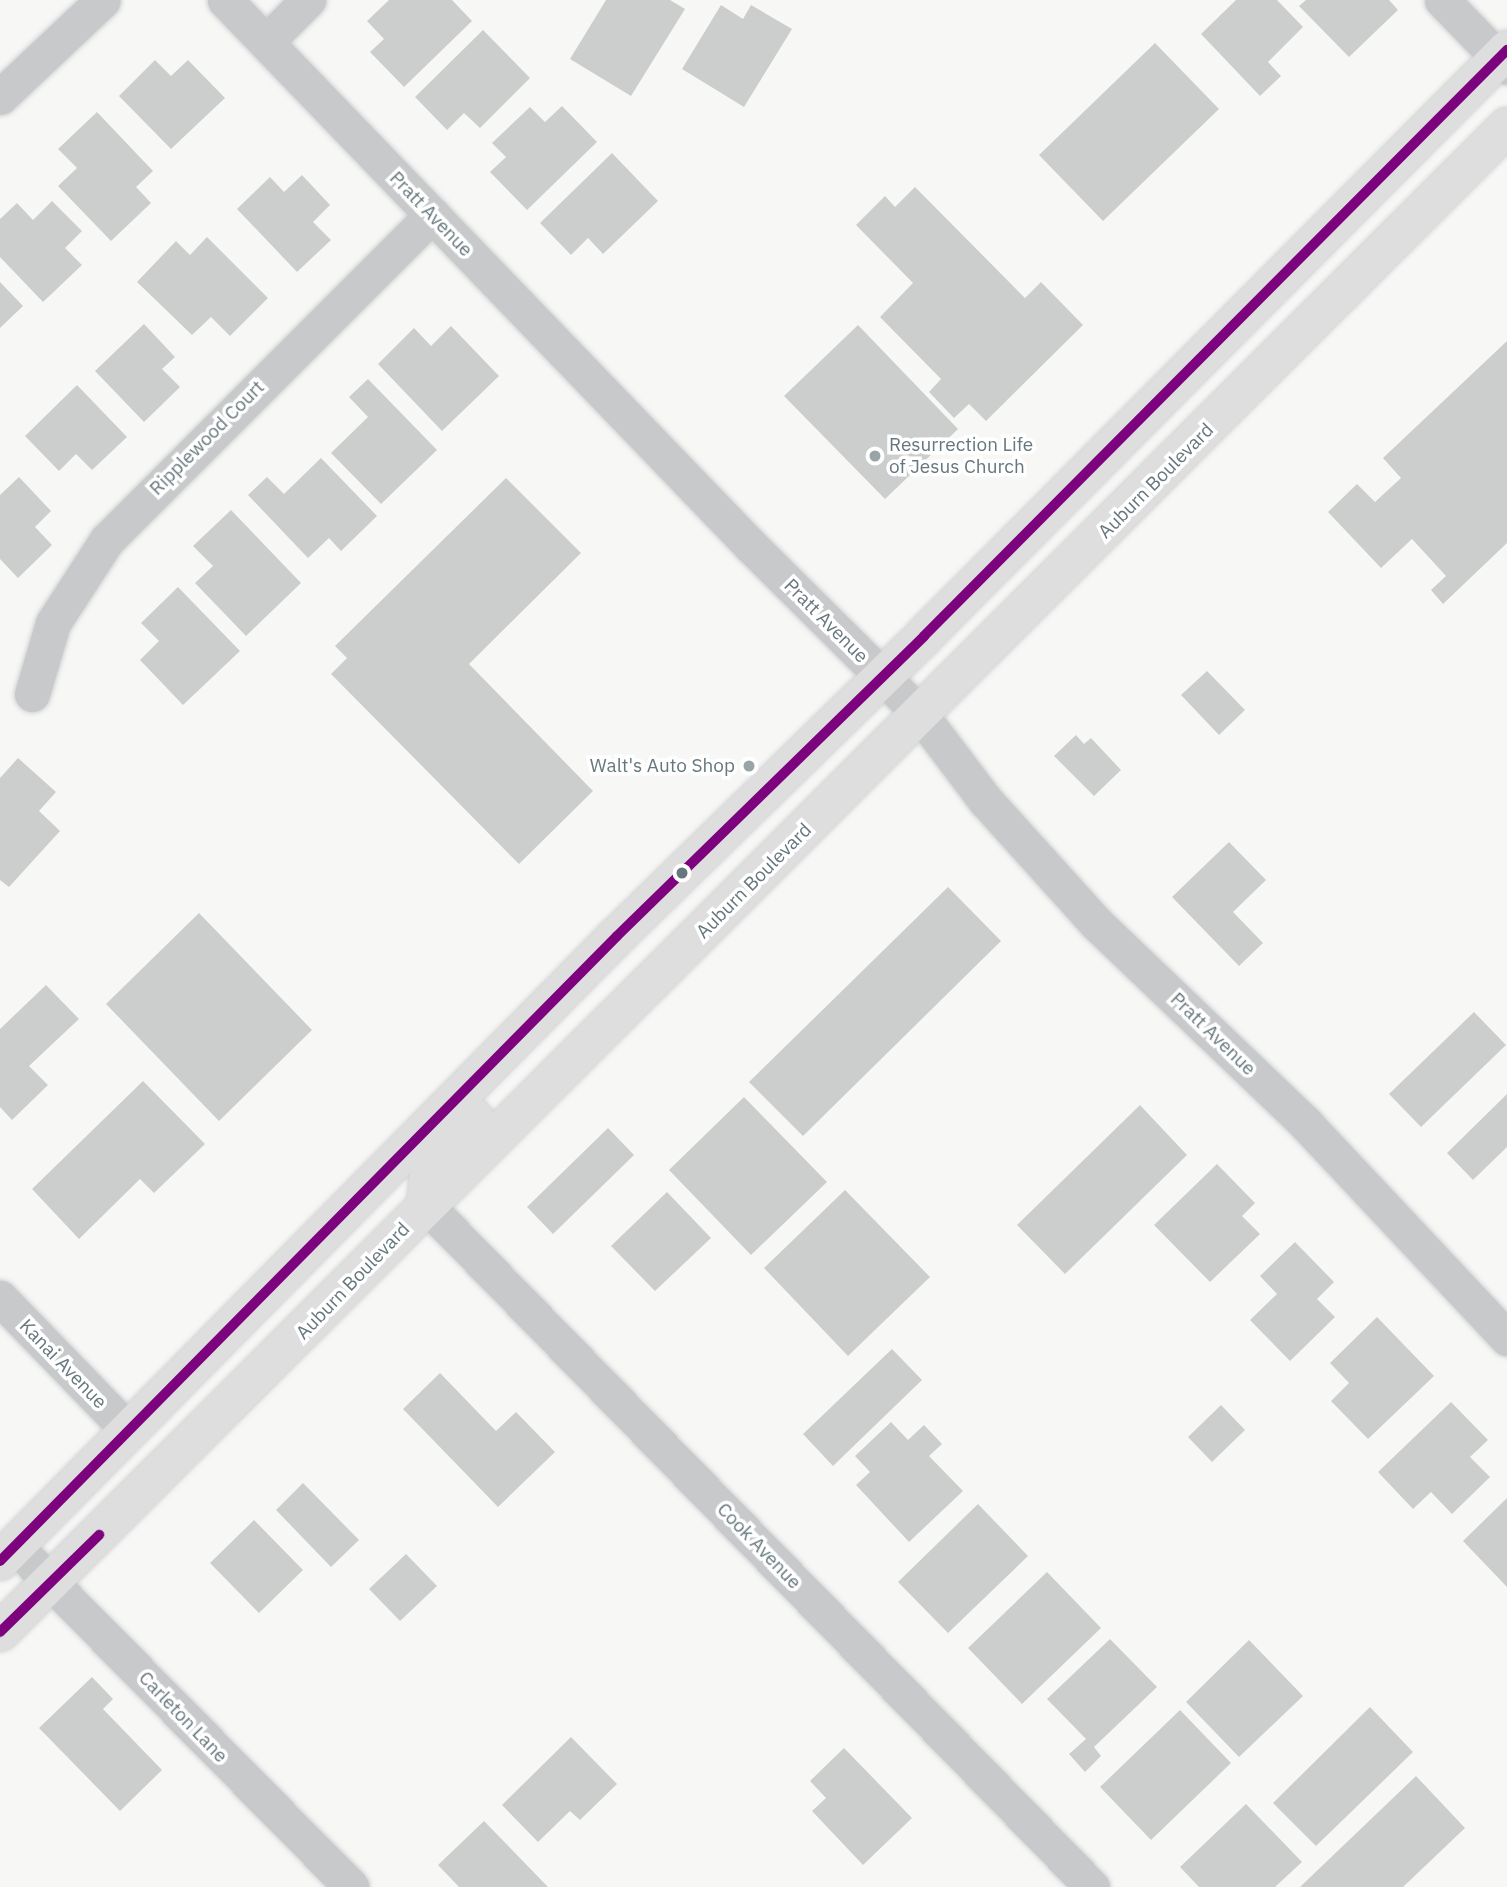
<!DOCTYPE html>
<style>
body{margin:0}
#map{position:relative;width:1507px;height:1887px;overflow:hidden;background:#f7f7f6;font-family:"IBM Plex Sans",sans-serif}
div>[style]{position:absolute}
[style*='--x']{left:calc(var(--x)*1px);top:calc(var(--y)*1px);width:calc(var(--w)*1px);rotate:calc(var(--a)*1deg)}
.building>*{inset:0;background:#cccece}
.roads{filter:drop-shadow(0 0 2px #d1d3d3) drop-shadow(0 0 2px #d1d3d3)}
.minor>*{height:35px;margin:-17.5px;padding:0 17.5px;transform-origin:17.5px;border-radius:17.5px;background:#c7c9ca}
.secondary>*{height:38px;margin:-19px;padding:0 19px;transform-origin:19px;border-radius:19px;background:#dedede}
.bus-1>*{height:10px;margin:-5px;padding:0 5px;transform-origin:5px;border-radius:5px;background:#7c027e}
.dots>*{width:19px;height:19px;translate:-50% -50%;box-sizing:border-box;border:4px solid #fff;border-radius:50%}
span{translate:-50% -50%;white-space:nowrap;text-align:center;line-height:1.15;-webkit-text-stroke:7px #fff;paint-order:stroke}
.street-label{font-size:19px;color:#66777d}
.poi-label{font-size:19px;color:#66777d}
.left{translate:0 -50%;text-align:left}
.right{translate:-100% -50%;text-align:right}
</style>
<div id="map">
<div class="building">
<div style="clip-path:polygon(389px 0,452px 0,472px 21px,404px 87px,370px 52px,384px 39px,367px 21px)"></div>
<div style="clip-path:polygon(606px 0,670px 0,685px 9px,631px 96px,570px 59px)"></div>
<div style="clip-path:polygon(1236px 0,1277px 0,1303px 27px,1268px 62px,1281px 76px,1260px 96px,1201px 34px)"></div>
<div style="clip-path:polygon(1306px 0,1389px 0,1398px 10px,1349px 57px,1299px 6px)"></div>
<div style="clip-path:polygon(721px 5px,743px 19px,751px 5px,792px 29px,744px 107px,682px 69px)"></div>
<div style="clip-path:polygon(483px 30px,530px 78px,480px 128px,464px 113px,447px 130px,415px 97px)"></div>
<div style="clip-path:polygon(1155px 43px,1219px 109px,1103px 221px,1039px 155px)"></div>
<div style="clip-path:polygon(155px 60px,171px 76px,188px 60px,225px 98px,171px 149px,119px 96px)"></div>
<div style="clip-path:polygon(562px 106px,597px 142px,527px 210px,490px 172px,506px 157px,492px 143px,530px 107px,545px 122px)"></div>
<div style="clip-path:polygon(97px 112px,153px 171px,136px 187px,151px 203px,111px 241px,58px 186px,77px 168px,58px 149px)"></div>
<div style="clip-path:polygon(612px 153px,658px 201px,603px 254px,588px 238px,571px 255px,540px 223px)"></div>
<div style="clip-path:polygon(302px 175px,330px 205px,313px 222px,331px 240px,297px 272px,237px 209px,270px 177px,284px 192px)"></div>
<div style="clip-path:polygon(915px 187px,1025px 298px,1041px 282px,1083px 325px,986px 421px,969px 404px,954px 418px,929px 392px,941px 379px,880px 317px,913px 283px,856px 225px,885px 196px,895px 207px)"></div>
<div style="clip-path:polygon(52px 201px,82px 231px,65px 248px,82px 265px,43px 302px,0 257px,0 219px,17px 203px,33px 220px)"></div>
<div style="clip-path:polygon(207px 237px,268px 298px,230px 336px,211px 317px,192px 335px,137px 282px,176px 241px,190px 255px)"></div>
<div style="clip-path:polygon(0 282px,23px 306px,0 328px)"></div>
<div style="clip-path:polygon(144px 324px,175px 357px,162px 369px,180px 387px,144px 422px,95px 371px)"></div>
<div style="clip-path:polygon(858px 325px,958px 429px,885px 499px,784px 396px)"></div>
<div style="clip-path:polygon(451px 326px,499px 376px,442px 431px,378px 364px,414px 328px,431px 346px)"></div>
<div style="clip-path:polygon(1507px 341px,1507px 543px,1443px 604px,1431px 590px,1446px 576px,1412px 539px,1381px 568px,1328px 512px,1357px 484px,1375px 502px,1401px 478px,1383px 458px)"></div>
<div style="clip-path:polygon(368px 379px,437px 450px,381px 504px,331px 453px,368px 417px,349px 397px)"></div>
<div style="clip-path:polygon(77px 385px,127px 437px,92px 470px,76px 454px,59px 471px,25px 436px)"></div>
<div style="clip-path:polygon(321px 458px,377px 516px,341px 551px,329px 538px,308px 558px,248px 495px,267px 477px,284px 494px)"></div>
<div style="clip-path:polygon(19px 477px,51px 511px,35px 527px,52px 545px,18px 578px,0 559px,0 495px)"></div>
<div style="clip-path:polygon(506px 478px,581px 553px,469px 664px,593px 791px,519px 864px,331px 674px,347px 658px,335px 646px)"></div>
<div style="clip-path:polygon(231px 510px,301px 583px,246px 636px,195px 583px,213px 566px,193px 546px)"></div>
<div style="clip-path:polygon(178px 587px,240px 651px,183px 705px,140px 660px,159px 641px,141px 623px)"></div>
<div style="clip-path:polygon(1207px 671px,1245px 710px,1219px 735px,1181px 695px)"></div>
<div style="clip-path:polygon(1076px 735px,1084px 744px,1091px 738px,1121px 770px,1094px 796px,1054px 756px)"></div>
<div style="clip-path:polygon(18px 758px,56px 792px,39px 811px,60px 831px,9px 887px,0 880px,0 778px)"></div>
<div style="clip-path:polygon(1229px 842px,1266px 880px,1233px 912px,1263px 943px,1239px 966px,1172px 897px)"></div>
<div style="clip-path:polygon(948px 887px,1001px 941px,803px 1136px,749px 1082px)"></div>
<div style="clip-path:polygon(199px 913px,312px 1030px,219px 1121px,106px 1004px)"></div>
<div style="clip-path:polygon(46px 985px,79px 1019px,29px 1066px,48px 1085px,12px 1120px,0 1107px,0 1029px)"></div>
<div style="clip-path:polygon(1474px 1012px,1506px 1045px,1421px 1127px,1389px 1094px)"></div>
<div style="clip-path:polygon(143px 1081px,205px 1144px,154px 1193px,140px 1179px,79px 1239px,32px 1189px)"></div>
<div style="clip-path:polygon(1507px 1094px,1507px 1147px,1473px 1180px,1447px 1153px)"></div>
<div style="clip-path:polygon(744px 1097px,827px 1182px,751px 1255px,669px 1170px)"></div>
<div style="clip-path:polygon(1140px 1105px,1187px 1155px,1065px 1274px,1017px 1225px)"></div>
<div style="clip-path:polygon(608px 1128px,634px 1155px,553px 1234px,527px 1207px)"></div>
<div style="clip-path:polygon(1217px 1164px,1255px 1203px,1242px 1216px,1260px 1234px,1210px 1282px,1154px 1225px)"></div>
<div style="clip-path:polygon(845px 1190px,930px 1277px,848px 1356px,764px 1268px)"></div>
<div style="clip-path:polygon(667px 1192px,711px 1238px,655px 1291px,611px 1246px)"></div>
<div style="clip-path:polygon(1295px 1242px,1334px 1282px,1317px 1299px,1335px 1317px,1290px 1361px,1250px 1320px,1277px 1294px,1260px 1276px)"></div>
<div style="clip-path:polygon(1377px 1317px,1434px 1376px,1368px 1439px,1331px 1401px,1349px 1383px,1330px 1363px)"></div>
<div style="clip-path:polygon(892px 1349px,922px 1380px,833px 1466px,803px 1434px)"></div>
<div style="clip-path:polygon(440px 1373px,496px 1431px,516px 1412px,555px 1452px,498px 1507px,403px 1409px)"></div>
<div style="clip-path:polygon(1451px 1402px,1488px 1440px,1470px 1457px,1490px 1477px,1452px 1514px,1431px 1492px,1413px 1509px,1378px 1472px)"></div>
<div style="clip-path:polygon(1221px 1405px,1245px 1430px,1212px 1462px,1188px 1437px)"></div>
<div style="clip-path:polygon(891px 1422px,908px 1440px,924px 1425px,942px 1444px,929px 1456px,963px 1491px,909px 1542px,856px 1485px,870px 1472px,855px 1456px)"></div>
<div style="clip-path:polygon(303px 1483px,359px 1540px,331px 1567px,276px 1510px)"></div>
<div style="clip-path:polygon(1507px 1498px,1507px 1587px,1463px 1541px)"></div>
<div style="clip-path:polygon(978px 1504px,1028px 1556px,948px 1633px,898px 1582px)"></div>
<div style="clip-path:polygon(254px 1520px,303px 1570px,259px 1613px,210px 1563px)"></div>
<div style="clip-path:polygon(406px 1554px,437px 1586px,400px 1621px,369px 1589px)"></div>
<div style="clip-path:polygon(1047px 1572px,1101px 1628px,1022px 1704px,968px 1648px)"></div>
<div style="clip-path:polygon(1110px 1639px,1157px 1687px,1094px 1747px,1101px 1756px,1085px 1772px,1069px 1754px,1086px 1739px,1047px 1699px)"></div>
<div style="clip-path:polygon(1249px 1640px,1303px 1696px,1239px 1757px,1186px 1702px)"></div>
<div style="clip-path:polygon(92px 1677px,113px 1699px,103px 1709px,162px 1770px,120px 1811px,39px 1728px)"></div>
<div style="clip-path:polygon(1370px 1707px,1413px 1752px,1316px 1846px,1273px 1803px)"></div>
<div style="clip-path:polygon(1180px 1710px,1231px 1763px,1151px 1840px,1100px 1787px)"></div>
<div style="clip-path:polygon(571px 1737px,617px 1784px,580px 1820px,570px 1811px,538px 1842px,502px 1805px)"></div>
<div style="clip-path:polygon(844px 1748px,912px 1818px,863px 1865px,812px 1811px,826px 1798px,810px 1781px)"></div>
<div style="clip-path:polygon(1416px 1776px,1465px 1828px,1403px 1887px,1300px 1887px)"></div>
<div style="clip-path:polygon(1246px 1804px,1302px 1862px,1275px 1887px,1199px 1887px,1180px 1867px)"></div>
<div style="clip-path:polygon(484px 1821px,548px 1887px,459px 1887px,438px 1865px)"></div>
</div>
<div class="roads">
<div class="minor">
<div style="--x:225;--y:0;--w:758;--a:46.07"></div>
<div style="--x:751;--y:546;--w:238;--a:44.8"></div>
<div style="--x:920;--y:714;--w:108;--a:52.9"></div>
<div style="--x:985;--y:800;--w:166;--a:47.9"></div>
<div style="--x:1096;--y:923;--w:291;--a:43.7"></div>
<div style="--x:1306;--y:1124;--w:294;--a:46.8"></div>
<div style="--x:1442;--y:0;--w:93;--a:45.9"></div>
<div style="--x:268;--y:40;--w:57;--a:-45"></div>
<div style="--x:0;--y:97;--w:141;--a:-43.3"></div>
<div style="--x:32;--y:694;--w:74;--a:-73.5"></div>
<div style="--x:53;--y:623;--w:99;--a:-57"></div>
<div style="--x:107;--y:540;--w:460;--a:-45"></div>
<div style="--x:426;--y:1205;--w:953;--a:45.68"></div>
<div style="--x:0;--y:1298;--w:182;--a:45.9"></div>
<div style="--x:15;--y:1546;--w:479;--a:45.4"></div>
</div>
<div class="secondary">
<div style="--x:426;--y:1205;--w:42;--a:-84.6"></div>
<div style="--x:430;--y:1163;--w:63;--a:-45.6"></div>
<div style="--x:0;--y:1561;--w:878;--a:-45.37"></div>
<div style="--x:617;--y:936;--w:429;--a:-44.3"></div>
<div style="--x:924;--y:636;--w:827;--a:-45.15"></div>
<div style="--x:0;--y:1632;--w:2130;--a:-44.96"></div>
</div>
</div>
<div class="bus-1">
<div style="--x:0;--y:1561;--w:878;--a:-45.37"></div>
<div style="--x:617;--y:936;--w:429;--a:-44.3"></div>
<div style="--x:924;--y:636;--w:827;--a:-45.15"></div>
<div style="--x:0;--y:1632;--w:139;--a:-44.4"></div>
</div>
<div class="dots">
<div style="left:875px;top:456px;background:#99a4a7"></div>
<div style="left:749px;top:766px;background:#99a4a7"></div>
<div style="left:682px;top:873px;background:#66777d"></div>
</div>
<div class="street-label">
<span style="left:431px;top:214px;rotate:46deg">Pratt Avenue</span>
<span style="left:207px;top:438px;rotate:-45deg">Ripplewood Court</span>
<span style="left:1156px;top:481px;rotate:-45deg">Auburn Boulevard</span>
<span style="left:826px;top:621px;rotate:45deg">Pratt Avenue</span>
<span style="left:754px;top:881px;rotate:-45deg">Auburn Boulevard</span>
<span style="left:1213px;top:1034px;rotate:44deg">Pratt Avenue</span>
<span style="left:353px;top:1281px;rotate:-46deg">Auburn Boulevard</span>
<span style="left:63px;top:1364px;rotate:46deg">Kanai Avenue</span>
<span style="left:759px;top:1546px;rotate:46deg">Cook Avenue</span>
<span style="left:183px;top:1717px;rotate:46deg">Carleton Lane</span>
</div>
<div class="poi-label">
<span class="left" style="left:889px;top:456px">Resurrection Life<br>of Jesus Church</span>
<span class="right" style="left:735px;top:766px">Walt's Auto Shop</span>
</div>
</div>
